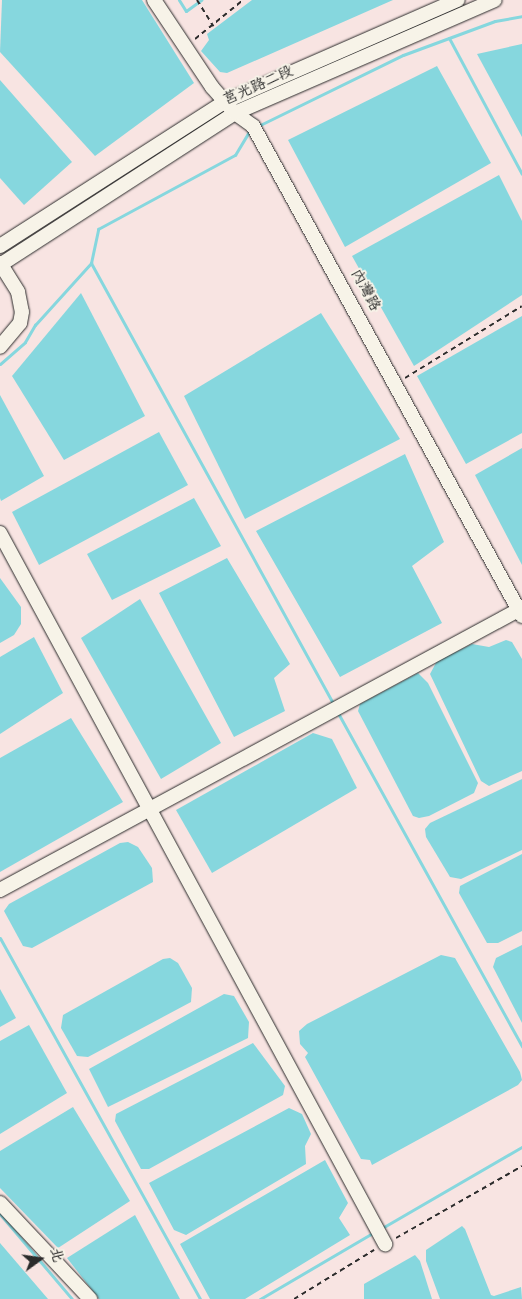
<!DOCTYPE html>
<meta charset="utf-8">
<style>
body{margin:0}
#map{position:relative;width:522px;height:1299px;overflow:hidden;background:#f8e4e2;font-family:"Gochi Hand","LXGW WenKai TC",sans-serif}
div>[style]{position:absolute}
[style*='--x']{left:calc(var(--x)*1px);top:calc(var(--y)*1px);width:calc(var(--w)*1px);rotate:calc(var(--a)*1deg)}
.water>*{inset:0;background:#86d7de}
.stream>*{height:3px;margin:-1.5px;padding:0 1.5px;transform-origin:1.5px;border-radius:1.5px;background:#86d7de}
.path>*{height:2px;margin-top:-1px;transform-origin:0;background:repeating-linear-gradient(90deg,#2b2b2b 0 5px,transparent 0 9px)}
.roads{filter:drop-shadow(0 0 1px #2b2b2b) drop-shadow(0 0 1px #2b2b2b)}
.minor>*{height:14px;margin:-7px;padding:0 7px;transform-origin:7px;border-radius:7px;background:#f7f3e8}
span{translate:-50% -50%;white-space:nowrap;text-align:center;line-height:1.15;-webkit-text-stroke:4px #f7f3e8;paint-order:stroke}
.street-label{font-size:15px;color:#2b2b2b}
.north{position:absolute;left:15px;top:1234px;width:50px;height:50px;-webkit-text-stroke:4px #f7f3e8;paint-order:stroke;rotate:76deg;font-size:14px;font-weight:700;line-height:20px;text-align:center;color:#2b2b2b}
.north::after{content:'';display:block;margin:auto;width:18px;height:22px;background:#2b2b2b;clip-path:polygon(50% 0,100% 100%,50% 72%,0 100%)}
</style>
<div id="map">
<div class="water">
<div style="clip-path:polygon(2px 0,142px 0,194px 83px,95px 156px,0 52px)"></div>
<div style="clip-path:polygon(252px 0,393px 0,227px 73px,220px 72px,201px 51px,209px 40px,207px 34px)"></div>
<div style="clip-path:polygon(522px 44px,522px 137px,477px 54px)"></div>
<div style="clip-path:polygon(437px 66px,491px 163px,345px 247px,288px 140px)"></div>
<div style="clip-path:polygon(0 80px,72px 162px,24px 205px,0 178px)"></div>
<div style="clip-path:polygon(499px 175px,522px 221px,522px 295px,414px 366px,352px 256px)"></div>
<div style="clip-path:polygon(81px 293px,145px 416px,64px 460px,12px 376px)"></div>
<div style="clip-path:polygon(321px 313px,400px 439px,245px 519px,184px 396px)"></div>
<div style="clip-path:polygon(522px 316px,522px 433px,466px 464px,417px 376px)"></div>
<div style="clip-path:polygon(0 395px,44px 476px,1px 501px,0 498px)"></div>
<div style="clip-path:polygon(159px 432px,188px 485px,39px 565px,12px 512px)"></div>
<div style="clip-path:polygon(522px 448px,522px 565px,475px 475px)"></div>
<div style="clip-path:polygon(405px 454px,444px 542px,412px 566px,442px 623px,340px 677px,256px 531px)"></div>
<div style="clip-path:polygon(194px 498px,221px 546px,112px 600px,87px 554px)"></div>
<div style="clip-path:polygon(227px 558px,290px 664px,274px 678px,285px 711px,234px 737px,159px 593px)"></div>
<div style="clip-path:polygon(0 578px,21px 607px,21px 624px,14px 635px,0 643px)"></div>
<div style="clip-path:polygon(140px 599px,221px 743px,161px 779px,81px 638px)"></div>
<div style="clip-path:polygon(34px 637px,63px 693px,0 734px,0 657px)"></div>
<div style="clip-path:polygon(506px 640px,512px 642px,522px 659px,522px 771px,489px 786px,481px 781px,430px 674px,437px 661px,472px 644px,489px 647px)"></div>
<div style="clip-path:polygon(418px 673px,428px 683px,478px 783px,474px 793px,429px 816px,419px 818px,413px 816px,358px 711px,360px 704px)"></div>
<div style="clip-path:polygon(71px 718px,123px 802px,0 872px,0 758px)"></div>
<div style="clip-path:polygon(313px 733px,332px 739px,357px 788px,212px 873px,176px 810px)"></div>
<div style="clip-path:polygon(522px 779px,522px 850px,461px 879px,450px 877px,426px 837px,425px 829px,430px 823px)"></div>
<div style="clip-path:polygon(128px 842px,138px 847px,152px 868px,153px 882px,32px 948px,23px 946px,4px 911px,9px 904px,120px 843px)"></div>
<div style="clip-path:polygon(522px 854px,522px 931px,498px 943px,487px 943px,459px 893px,460px 886px)"></div>
<div style="clip-path:polygon(522px 945px,522px 1023px,493px 967px,496px 958px)"></div>
<div style="clip-path:polygon(441px 955px,455px 958px,520px 1072px,522px 1080px,518px 1085px,372px 1165px,370px 1160px,361px 1159px,305px 1057px,308px 1053px,300px 1044px,299px 1031px,307px 1024px)"></div>
<div style="clip-path:polygon(170px 958px,178px 963px,192px 988px,191px 1002px,88px 1057px,77px 1056px,61px 1028px,63px 1015px,163px 959px)"></div>
<div style="clip-path:polygon(0 989px,16px 1018px,0 1027px)"></div>
<div style="clip-path:polygon(224px 994px,234px 996px,249px 1022px,248px 1038px,108px 1107px,89px 1069px)"></div>
<div style="clip-path:polygon(29px 1025px,67px 1093px,0 1134px,0 1041px)"></div>
<div style="clip-path:polygon(253px 1043px,285px 1086px,283px 1095px,149px 1169px,141px 1169px,115px 1121px,116px 1114px)"></div>
<div style="clip-path:polygon(73px 1107px,130px 1201px,58px 1248px,0 1188px,0 1151px)"></div>
<div style="clip-path:polygon(289px 1108px,302px 1114px,311px 1134px,305px 1146px,306px 1164px,186px 1235px,174px 1230px,149px 1183px)"></div>
<div style="clip-path:polygon(325px 1160px,348px 1203px,339px 1218px,350px 1235px,245px 1299px,210px 1299px,180px 1244px)"></div>
<div style="clip-path:polygon(135px 1215px,180px 1299px,99px 1299px,67px 1258px)"></div>
<div style="clip-path:polygon(462px 1226px,465px 1229px,491px 1295px,494px 1296px,521px 1287px,522px 1299px,440px 1299px,426px 1261px,426px 1250px)"></div>
<div style="clip-path:polygon(0 1243px,48px 1299px,0 1299px)"></div>
<div style="clip-path:polygon(415px 1255px,420px 1261px,432px 1299px,364px 1299px,364px 1284px)"></div>
</div>
<div class="stream">
<div style="--x:179;--y:0;--w:13;--a:58"></div>
<div style="--x:186;--y:11;--w:19;--a:-36"></div>
<div style="--x:449;--y:38;--w:154;--a:61.8"></div>
<div style="--x:258;--y:126;--w:161;--a:-26.1"></div>
<div style="--x:403;--y:55;--w:98;--a:-20.3"></div>
<div style="--x:495;--y:21;--w:27;--a:-10"></div>
<div style="--x:91;--y:263;--w:504;--a:61.2"></div>
<div style="--x:0;--y:364;--w:33;--a:-41"></div>
<div style="--x:25;--y:342;--w:20;--a:-60"></div>
<div style="--x:35;--y:325;--w:84;--a:-47.9"></div>
<div style="--x:91;--y:263;--w:35;--a:-78"></div>
<div style="--x:98;--y:229;--w:156;--a:-28.4"></div>
<div style="--x:235;--y:155;--w:29;--a:-59"></div>
<div style="--x:338;--y:713;--w:381;--a:61.1"></div>
<div style="--x:0;--y:938;--w:413;--a:61"></div>
<div style="--x:0;--y:1214;--w:111;--a:49.7"></div>
<div style="--x:382;--y:1228;--w:162;--a:-30.1"></div>
<div style="--x:260;--y:1299;--w:132;--a:-30.4"></div>
</div>
<div class="path">
<div style="--x:197;--y:0;--w:31;--a:58"></div>
<div style="--x:195;--y:39;--w:62;--a:-39.1"></div>
<div style="--x:405;--y:378;--w:137;--a:-31.6"></div>
<div style="--x:396;--y:1238;--w:145;--a:-29.7"></div>
<div style="--x:294;--y:1299;--w:94;--a:-31.5"></div>
</div>
<div class="roads">
<div class="minor">
<div style="--x:154;--y:0;--w:105;--a:56.3"></div>
<div style="--x:212;--y:87;--w:35;--a:49"></div>
<div style="--x:235;--y:113;--w:22;--a:36"></div>
<div style="--x:253;--y:126;--w:559;--a:61.23"></div>
<div style="--x:0;--y:246;--w:266;--a:-32.7"></div>
<div style="--x:224;--y:102;--w:255;--a:-23.6"></div>
<div style="--x:0;--y:263;--w:34;--a:58"></div>
<div style="--x:18;--y:292;--w:20;--a:79"></div>
<div style="--x:22;--y:312;--w:11;--a:100"></div>
<div style="--x:20;--y:323;--w:31;--a:130"></div>
<div style="--x:0;--y:265;--w:280;--a:-32.9"></div>
<div style="--x:235;--y:113;--w:283;--a:-23.5"></div>
<div style="--x:0;--y:533;--w:809;--a:61.56"></div>
<div style="--x:0;--y:890;--w:593;--a:-28.38"></div>
<div style="--x:0;--y:1203;--w:132;--a:46.8"></div>
</div>
</div>
<div class="street-label">
<span style="left:259px;top:87px;rotate:-24deg">莒光路二段</span>
<span style="left:364px;top:291px;rotate:61deg">內灣路</span>
</div>
<div class="north">北</div>
</div>
